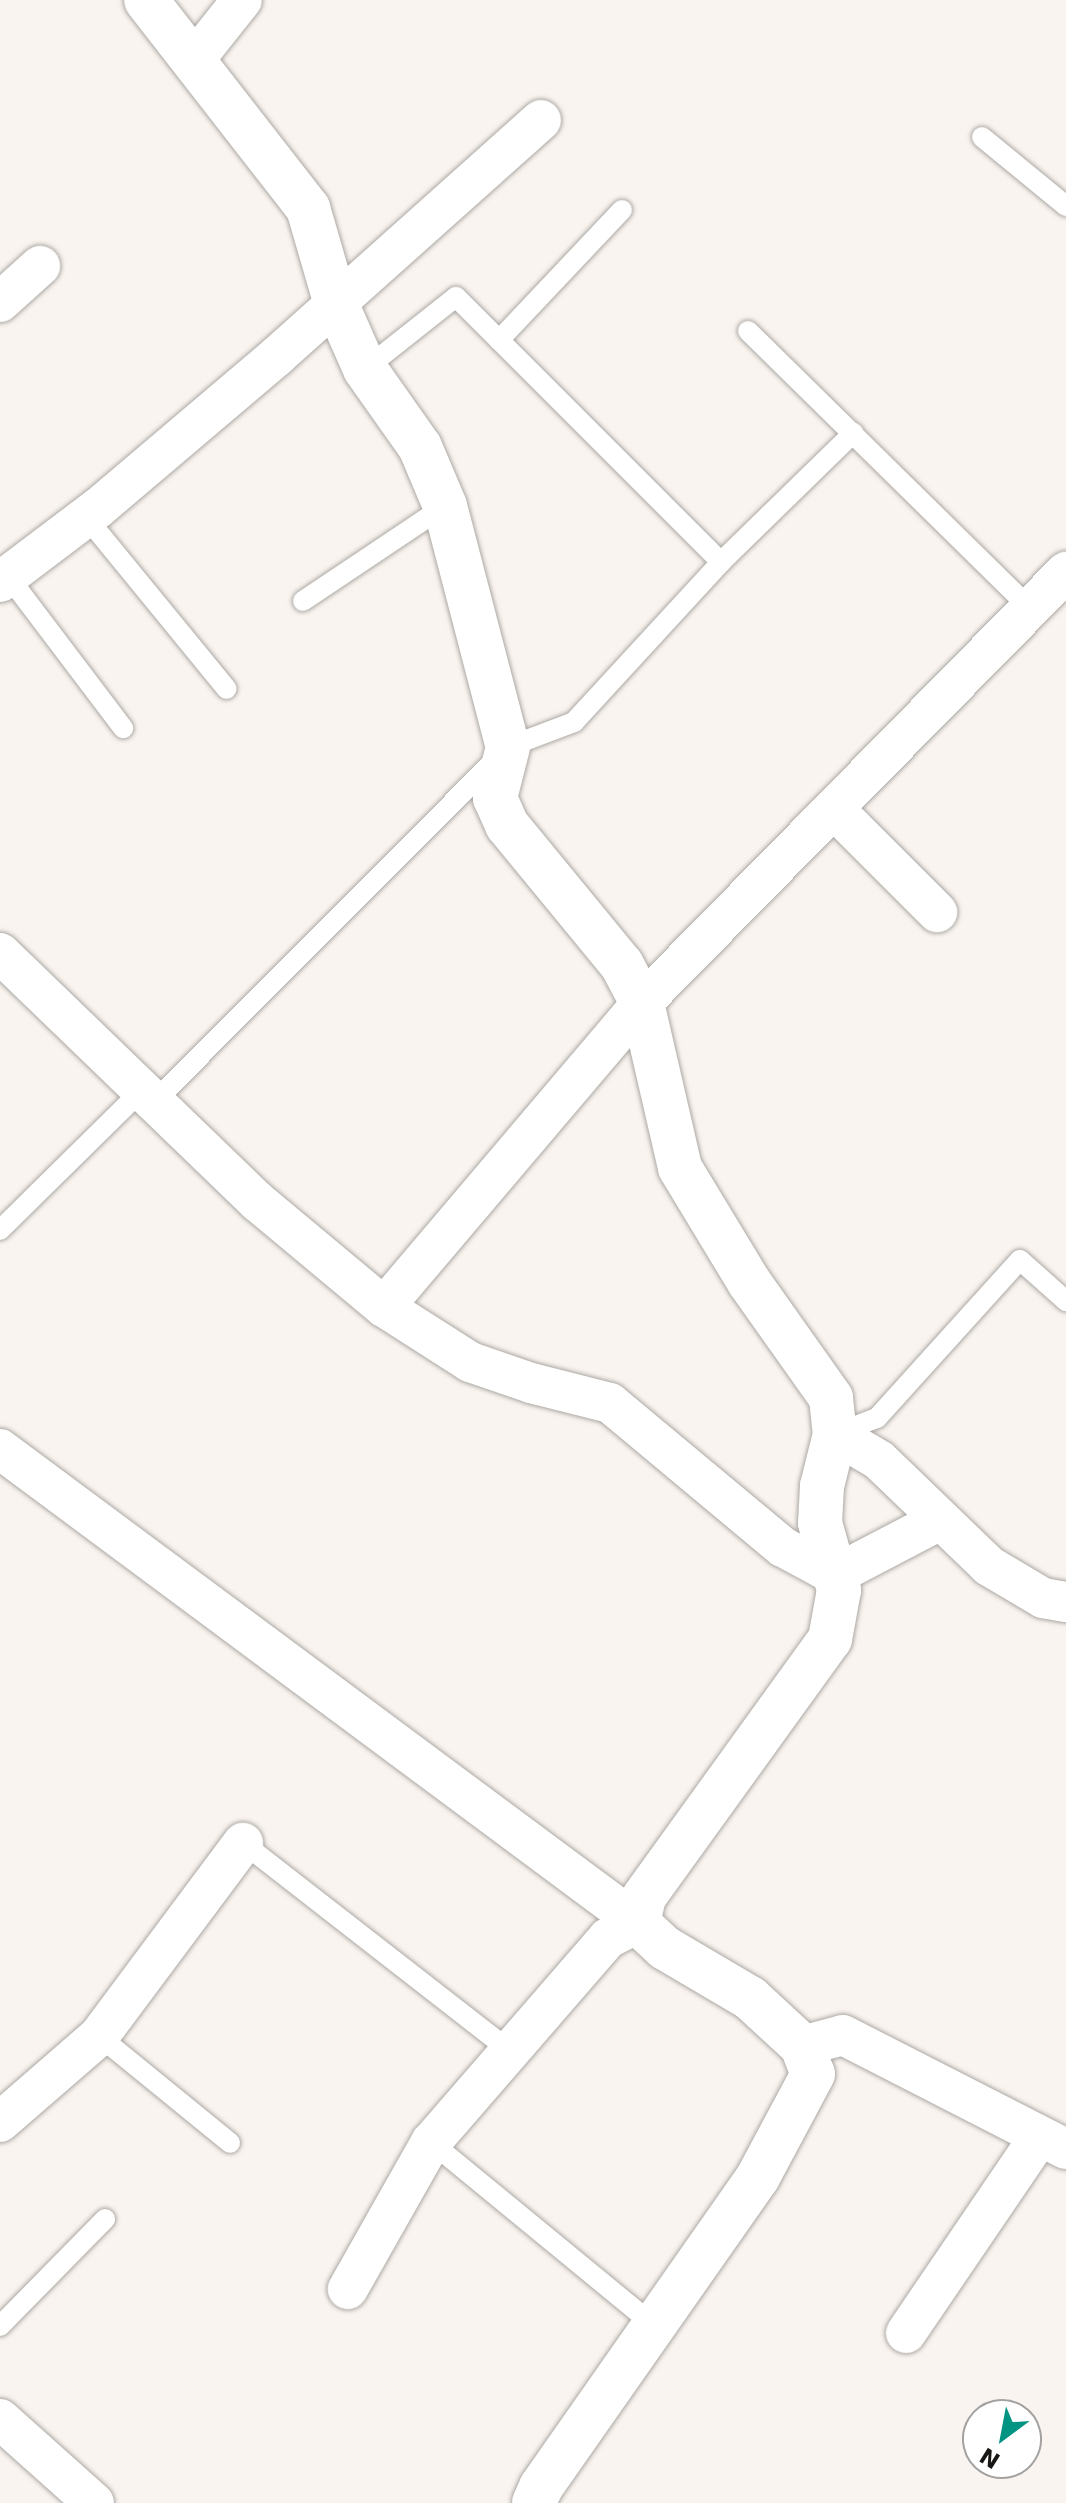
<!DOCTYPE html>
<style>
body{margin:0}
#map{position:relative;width:1066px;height:2503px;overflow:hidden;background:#faf4f0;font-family:"DejaVu Sans",sans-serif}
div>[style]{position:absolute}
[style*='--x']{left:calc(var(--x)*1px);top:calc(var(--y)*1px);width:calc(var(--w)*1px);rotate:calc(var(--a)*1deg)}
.roads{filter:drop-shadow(0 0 2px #aca8a3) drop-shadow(0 0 2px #aca8a3)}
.lane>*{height:20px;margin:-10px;padding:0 10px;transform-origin:10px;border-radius:10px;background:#fff}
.street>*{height:40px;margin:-20px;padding:0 20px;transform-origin:20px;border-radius:20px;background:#fff}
.secondary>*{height:44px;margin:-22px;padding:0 22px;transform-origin:22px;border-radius:22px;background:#fff}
span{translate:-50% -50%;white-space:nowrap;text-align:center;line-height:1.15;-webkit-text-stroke:8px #fff;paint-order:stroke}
.north{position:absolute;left:962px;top:2399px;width:80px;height:80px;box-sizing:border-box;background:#fff;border:2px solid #a3a2a1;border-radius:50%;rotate:212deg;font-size:22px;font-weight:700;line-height:32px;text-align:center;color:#191715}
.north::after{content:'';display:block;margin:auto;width:28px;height:36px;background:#029482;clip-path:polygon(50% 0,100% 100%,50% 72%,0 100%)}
</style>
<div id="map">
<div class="roads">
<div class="lane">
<div style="--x:982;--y:137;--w:109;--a:39.4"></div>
<div style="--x:748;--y:331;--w:397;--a:44.5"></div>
<div style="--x:499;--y:340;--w:179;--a:-46.6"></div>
<div style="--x:365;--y:369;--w:116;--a:-38.4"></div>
<div style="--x:456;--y:297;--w:375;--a:45"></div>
<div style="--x:86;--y:517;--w:222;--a:50.7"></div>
<div style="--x:8;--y:576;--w:191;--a:52.9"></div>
<div style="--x:303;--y:601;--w:171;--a:-33.8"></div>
<div style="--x:154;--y:1102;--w:501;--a:-45.08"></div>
<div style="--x:508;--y:747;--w:71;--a:-20.7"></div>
<div style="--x:574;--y:722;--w:217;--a:-47.4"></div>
<div style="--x:721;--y:562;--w:185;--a:-44.3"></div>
<div style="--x:0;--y:1230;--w:199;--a:-44.6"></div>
<div style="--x:835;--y:1434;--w:45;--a:-20.9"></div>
<div style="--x:877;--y:1418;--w:213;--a:-47.9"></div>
<div style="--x:1020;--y:1260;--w:62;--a:41.7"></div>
<div style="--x:243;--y:1843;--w:340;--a:37.9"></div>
<div style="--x:99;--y:2036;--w:169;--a:39.2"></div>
<div style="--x:431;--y:2142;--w:288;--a:39.4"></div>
<div style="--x:0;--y:2326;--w:150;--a:-45.5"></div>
</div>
<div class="street">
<div style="--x:195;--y:59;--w:75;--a:-51.5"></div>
<div style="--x:0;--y:302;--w:54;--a:-42"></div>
<div style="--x:0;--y:582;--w:123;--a:-37.1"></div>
<div style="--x:98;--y:508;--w:235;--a:-40.3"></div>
<div style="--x:277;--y:356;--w:354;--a:-41.8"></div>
<div style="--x:834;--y:809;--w:146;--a:45"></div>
<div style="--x:0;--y:953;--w:359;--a:44"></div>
<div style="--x:258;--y:1202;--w:164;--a:39.8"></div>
<div style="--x:384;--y:1307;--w:102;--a:32.6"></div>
<div style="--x:470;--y:1362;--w:65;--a:19"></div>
<div style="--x:531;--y:1383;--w:81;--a:14.2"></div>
<div style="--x:610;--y:1403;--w:225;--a:39.8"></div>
<div style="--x:783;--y:1547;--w:59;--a:28.3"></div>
<div style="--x:835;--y:1575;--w:119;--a:-27.6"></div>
<div style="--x:384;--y:1307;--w:399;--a:-49.7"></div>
<div style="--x:642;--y:1003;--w:605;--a:-45.47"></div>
<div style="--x:835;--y:1434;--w:51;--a:30.6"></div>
<div style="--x:879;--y:1460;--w:153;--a:43.9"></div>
<div style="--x:989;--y:1566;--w:63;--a:30.7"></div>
<div style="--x:1043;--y:1598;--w:23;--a:10"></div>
<div style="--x:0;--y:1449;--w:795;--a:36.61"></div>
<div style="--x:638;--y:1923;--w:34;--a:153"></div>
<div style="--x:608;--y:1938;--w:270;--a:130.9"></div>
<div style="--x:431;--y:2142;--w:169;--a:119.5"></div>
<div style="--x:802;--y:2046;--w:42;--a:-15"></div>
<div style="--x:843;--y:2035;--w:250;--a:27.1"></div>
<div style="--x:0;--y:2122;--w:131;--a:-41"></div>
<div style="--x:99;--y:2036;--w:241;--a:-53.3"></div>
<div style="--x:906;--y:2333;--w:237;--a:-55.8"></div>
<div style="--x:0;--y:2419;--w:126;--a:41.8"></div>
</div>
<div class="secondary">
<div style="--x:146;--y:0;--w:264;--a:52.1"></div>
<div style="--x:308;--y:208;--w:97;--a:73.8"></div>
<div style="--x:335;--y:301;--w:74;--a:66.2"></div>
<div style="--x:365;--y:369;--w:95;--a:54.8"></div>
<div style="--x:420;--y:447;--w:64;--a:67"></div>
<div style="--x:445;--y:506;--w:249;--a:75.4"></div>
<div style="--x:508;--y:747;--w:53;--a:104.3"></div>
<div style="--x:495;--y:798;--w:30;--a:66"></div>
<div style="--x:507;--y:825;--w:181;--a:50.6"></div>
<div style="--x:622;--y:965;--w:43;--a:62.2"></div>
<div style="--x:642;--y:1003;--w:169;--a:77"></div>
<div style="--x:680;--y:1168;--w:133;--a:58.8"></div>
<div style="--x:749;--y:1282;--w:142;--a:54.7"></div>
<div style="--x:831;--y:1398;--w:36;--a:84"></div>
<div style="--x:835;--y:1434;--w:54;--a:104"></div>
<div style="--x:822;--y:1486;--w:37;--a:93"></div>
<div style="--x:820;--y:1523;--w:70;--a:74.2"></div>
<div style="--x:839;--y:1590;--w:50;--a:100.4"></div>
<div style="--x:830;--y:1639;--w:318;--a:125.8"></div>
<div style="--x:644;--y:1897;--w:27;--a:103"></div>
<div style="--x:638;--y:1923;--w:37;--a:43"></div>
<div style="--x:665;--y:1948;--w:99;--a:30.5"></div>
<div style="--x:750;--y:1998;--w:71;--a:42.7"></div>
<div style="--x:802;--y:2046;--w:30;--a:69"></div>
<div style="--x:813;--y:2074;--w:117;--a:118.1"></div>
<div style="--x:758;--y:2177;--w:378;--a:125"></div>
<div style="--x:541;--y:2487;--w:17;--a:114"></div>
</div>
</div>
<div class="north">N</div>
</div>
